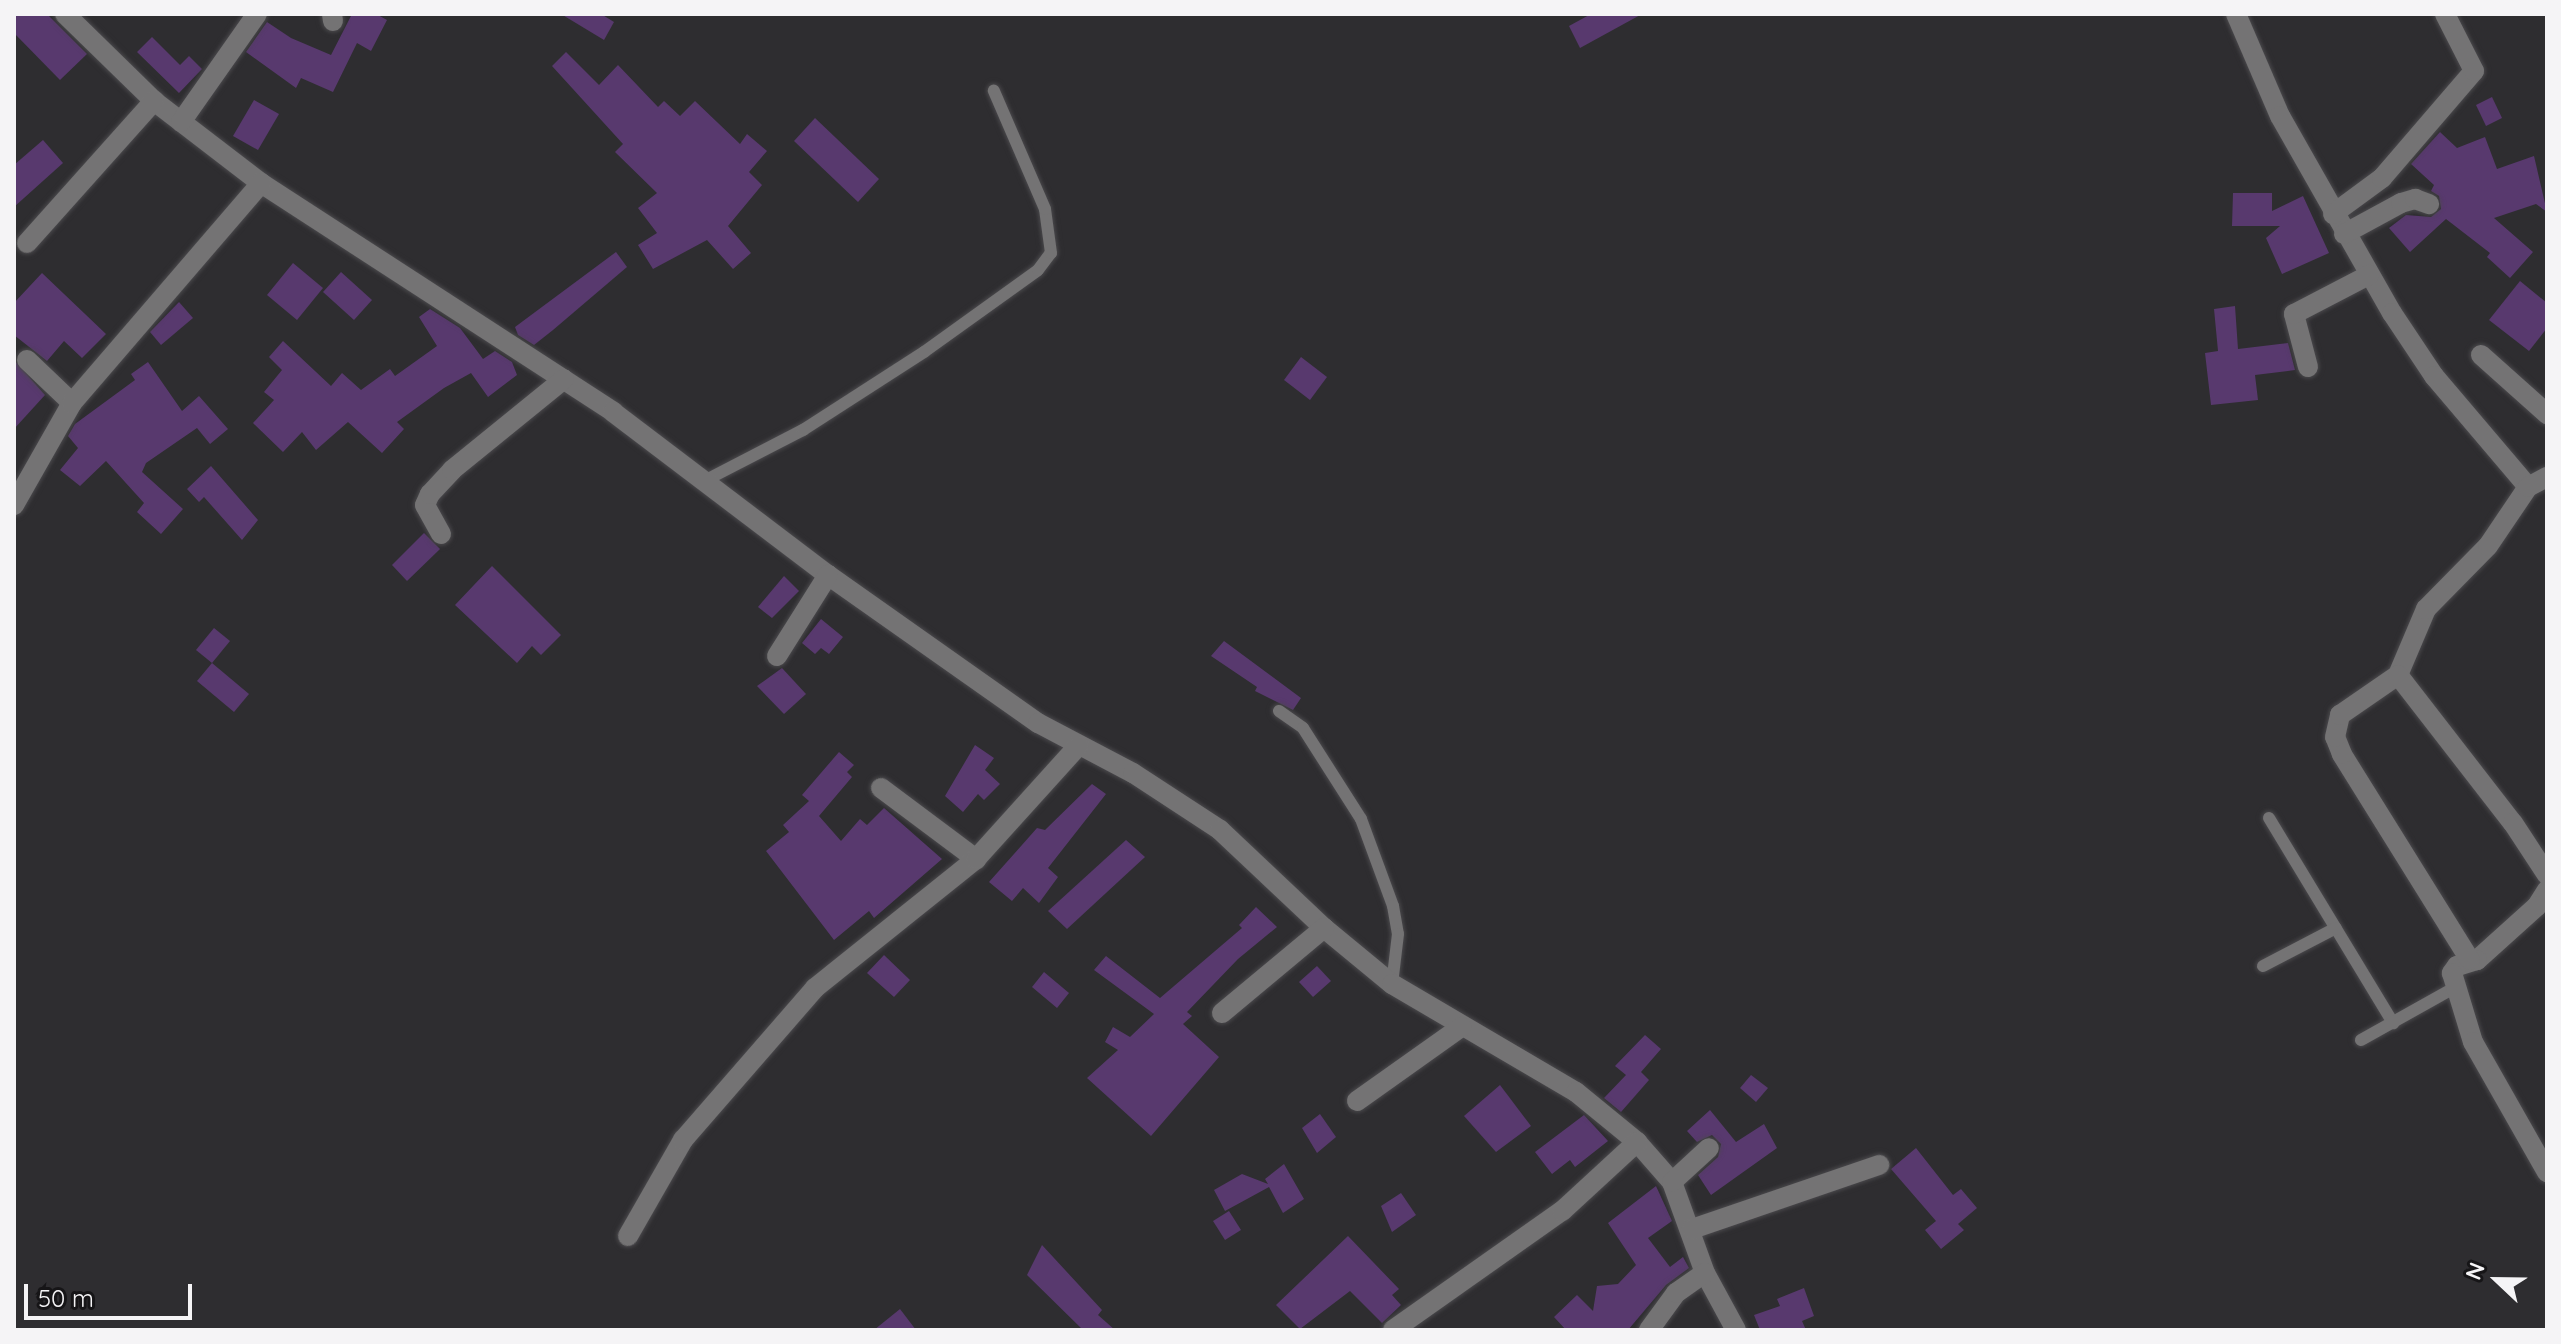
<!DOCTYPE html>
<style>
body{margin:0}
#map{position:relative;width:2561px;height:1344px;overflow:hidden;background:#2e2d30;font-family:Quicksand,sans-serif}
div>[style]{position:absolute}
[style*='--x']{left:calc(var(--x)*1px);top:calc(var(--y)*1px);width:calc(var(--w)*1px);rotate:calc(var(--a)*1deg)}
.building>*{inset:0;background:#58396e}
.roads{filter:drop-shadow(0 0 2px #4a494c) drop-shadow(0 0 2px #4a494c)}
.service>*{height:12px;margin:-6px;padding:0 6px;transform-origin:6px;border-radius:6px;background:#747374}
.minor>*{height:20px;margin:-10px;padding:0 10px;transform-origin:10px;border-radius:10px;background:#747374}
span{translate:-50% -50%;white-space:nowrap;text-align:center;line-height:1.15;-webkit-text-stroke:6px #161517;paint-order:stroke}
.frame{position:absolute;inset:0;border:16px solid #f5f4f6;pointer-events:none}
.north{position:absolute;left:2457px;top:1240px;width:80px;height:80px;-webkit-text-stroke:6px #161517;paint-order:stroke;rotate:292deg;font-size:22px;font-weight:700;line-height:32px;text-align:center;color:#f5f4f6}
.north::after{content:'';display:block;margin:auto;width:28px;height:36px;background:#f5f4f6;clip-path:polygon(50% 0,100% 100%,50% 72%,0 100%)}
.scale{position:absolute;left:24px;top:1284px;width:168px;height:36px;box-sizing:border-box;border:4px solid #f5f4f6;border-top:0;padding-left:10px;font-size:24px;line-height:28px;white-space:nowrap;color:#f5f4f6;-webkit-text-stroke:6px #161517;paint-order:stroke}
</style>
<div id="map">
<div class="building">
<div style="clip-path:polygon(14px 14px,47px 14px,87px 54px,60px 80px,14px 33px)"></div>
<div style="clip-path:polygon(352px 14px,376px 14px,387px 20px,371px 51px,357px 43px,333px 92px,301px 78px,296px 88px,246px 52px,267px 22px,291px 38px,331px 55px)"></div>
<div style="clip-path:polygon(561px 14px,601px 14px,614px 22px,604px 40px)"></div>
<div style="clip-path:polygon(1591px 14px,1642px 14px,1580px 48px,1569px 26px)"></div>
<div style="clip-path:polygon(152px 37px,180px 65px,189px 56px,202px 69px,179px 93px,137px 52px)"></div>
<div style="clip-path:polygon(566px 52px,599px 85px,618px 65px,658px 107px,664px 101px,680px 116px,695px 101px,740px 144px,747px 134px,767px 151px,749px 172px,762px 185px,728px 226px,751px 253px,733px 269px,707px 240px,653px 269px,638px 245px,657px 233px,638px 208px,657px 193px,615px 152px,623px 144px,552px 66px)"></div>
<div style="clip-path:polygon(2492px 97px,2502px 118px,2486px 126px,2476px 105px)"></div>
<div style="clip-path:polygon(254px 100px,279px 114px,258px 150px,233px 136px)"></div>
<div style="clip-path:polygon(815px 118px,879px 179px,858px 202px,794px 141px)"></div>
<div style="clip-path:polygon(2440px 132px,2457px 148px,2485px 137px,2497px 169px,2534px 156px,2547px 212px,2536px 204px,2494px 218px,2533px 252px,2510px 278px,2487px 257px,2490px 253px,2446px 219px,2410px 252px,2389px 228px,2406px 215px,2431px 217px,2441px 209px,2439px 196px,2431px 191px,2434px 185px,2411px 164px)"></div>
<div style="clip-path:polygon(43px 140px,63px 163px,14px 207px,14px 165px)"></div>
<div style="clip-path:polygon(2233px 193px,2272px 193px,2272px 211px,2303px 196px,2329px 253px,2282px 274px,2266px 238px,2280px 226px,2232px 226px)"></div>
<div style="clip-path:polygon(616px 252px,627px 267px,553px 330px,534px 345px,518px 335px,515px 327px)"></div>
<div style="clip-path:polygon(293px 263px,323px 288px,297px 320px,267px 295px)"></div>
<div style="clip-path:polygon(341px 272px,372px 300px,354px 320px,323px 292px)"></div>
<div style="clip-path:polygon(42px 273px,106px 334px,82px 358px,64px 341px,47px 361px,14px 335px,14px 303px)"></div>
<div style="clip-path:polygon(2520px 281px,2547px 303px,2547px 328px,2529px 351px,2489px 320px)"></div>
<div style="clip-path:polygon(179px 302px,193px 318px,161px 345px,150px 332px)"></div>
<div style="clip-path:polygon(2235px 306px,2238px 349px,2288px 343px,2295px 370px,2255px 375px,2258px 400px,2211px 405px,2205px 353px,2218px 351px,2214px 309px)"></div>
<div style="clip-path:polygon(430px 309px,460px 328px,483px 359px,495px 351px,512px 362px,517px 375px,488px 397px,471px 373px,444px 388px,397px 422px,404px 429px,382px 453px,348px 422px,316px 450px,302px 432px,283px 452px,253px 423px,274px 400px,264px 392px,282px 370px,269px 357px,283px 341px,331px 386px,342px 373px,361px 390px,390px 369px,395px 376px,437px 346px,419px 317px)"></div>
<div style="clip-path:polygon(1301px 357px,1327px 377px,1310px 400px,1284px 380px)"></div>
<div style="clip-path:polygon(14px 360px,45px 395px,14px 429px)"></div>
<div style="clip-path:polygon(148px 362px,182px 411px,199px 396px,228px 429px,210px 444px,197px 428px,146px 463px,142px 472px,183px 509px,161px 534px,137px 512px,144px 503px,106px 461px,80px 486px,60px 470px,78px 448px,68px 436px,75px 424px,135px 380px,131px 374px)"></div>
<div style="clip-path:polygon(211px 466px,258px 520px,242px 540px,204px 497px,199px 502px,187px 489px)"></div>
<div style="clip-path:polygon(424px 533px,440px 549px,407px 581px,392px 565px)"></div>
<div style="clip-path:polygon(492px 566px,561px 635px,541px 655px,532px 646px,517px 663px,455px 605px)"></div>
<div style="clip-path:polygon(784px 576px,799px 591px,772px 618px,758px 607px)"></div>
<div style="clip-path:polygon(821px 619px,843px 637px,829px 654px,821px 648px,815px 654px,802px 643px)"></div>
<div style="clip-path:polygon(214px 628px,230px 641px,212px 663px,196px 650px)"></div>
<div style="clip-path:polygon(1224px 641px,1301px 698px,1293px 710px,1255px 691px,1257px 687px,1211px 656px)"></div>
<div style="clip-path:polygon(212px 663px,249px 694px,234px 712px,197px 681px)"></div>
<div style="clip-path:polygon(782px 668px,806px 694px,784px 714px,757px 686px)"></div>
<div style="clip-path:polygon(975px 745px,994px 758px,985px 770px,1000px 784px,984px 800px,978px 794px,963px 812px,945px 796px)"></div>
<div style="clip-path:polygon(839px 752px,854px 765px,847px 772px,852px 777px,819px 816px,841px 841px,860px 819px,867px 825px,884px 808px,942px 859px,874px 918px,869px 911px,834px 940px,766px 851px,789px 832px,783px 825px,809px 801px,802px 795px)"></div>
<div style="clip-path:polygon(1092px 784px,1106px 794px,1048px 868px,1058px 877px,1039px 903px,1023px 888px,1012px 901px,989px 882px,1037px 828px,1045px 830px)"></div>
<div style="clip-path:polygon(1126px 840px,1145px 857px,1067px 929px,1048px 911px)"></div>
<div style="clip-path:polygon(1256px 907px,1277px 927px,1238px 959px,1187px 1012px,1192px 1016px,1183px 1024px,1219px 1057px,1151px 1136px,1087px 1078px,1118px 1050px,1105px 1042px,1113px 1027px,1130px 1037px,1154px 1014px,1094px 970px,1106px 956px,1160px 998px,1242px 928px,1239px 925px)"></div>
<div style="clip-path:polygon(884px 955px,910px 980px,894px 997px,867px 973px)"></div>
<div style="clip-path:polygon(1317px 966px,1331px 981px,1313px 997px,1299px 982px)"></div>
<div style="clip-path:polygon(1044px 972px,1069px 993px,1057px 1008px,1032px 987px)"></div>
<div style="clip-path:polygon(1645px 1035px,1661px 1049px,1641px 1072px,1649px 1080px,1621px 1112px,1604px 1098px,1626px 1075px,1615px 1066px)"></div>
<div style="clip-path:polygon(1751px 1075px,1768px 1088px,1756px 1102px,1740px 1088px)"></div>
<div style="clip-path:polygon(1500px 1085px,1531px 1126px,1496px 1152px,1464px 1116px)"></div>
<div style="clip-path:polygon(1710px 1110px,1736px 1142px,1764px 1124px,1777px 1148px,1711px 1195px,1698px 1175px,1718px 1157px,1721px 1144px,1712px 1135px,1697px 1142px,1687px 1131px)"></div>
<div style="clip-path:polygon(1320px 1114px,1336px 1137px,1317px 1153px,1302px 1128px)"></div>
<div style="clip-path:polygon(1584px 1115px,1608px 1141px,1575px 1167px,1570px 1160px,1552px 1174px,1535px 1152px)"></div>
<div style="clip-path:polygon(1916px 1148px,1953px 1195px,1961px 1189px,1977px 1208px,1958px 1224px,1964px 1230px,1941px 1249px,1925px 1230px,1936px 1221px,1891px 1169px)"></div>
<div style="clip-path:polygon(1284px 1164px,1304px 1199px,1283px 1213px,1269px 1187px,1225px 1211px,1214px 1190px,1242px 1174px,1268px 1184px,1265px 1179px)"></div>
<div style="clip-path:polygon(1656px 1186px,1672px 1221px,1648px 1238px,1670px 1267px,1683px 1257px,1689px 1268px,1666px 1285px,1628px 1330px,1566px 1330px,1554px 1317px,1577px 1295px,1593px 1311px,1597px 1286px,1618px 1284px,1636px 1265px,1608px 1223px)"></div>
<div style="clip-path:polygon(1401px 1193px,1416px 1215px,1392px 1232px,1381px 1206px)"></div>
<div style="clip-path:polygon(1229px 1211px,1241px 1230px,1225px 1240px,1213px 1221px)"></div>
<div style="clip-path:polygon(1348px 1236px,1399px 1289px,1392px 1295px,1401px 1305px,1382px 1323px,1350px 1291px,1300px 1329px,1276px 1305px)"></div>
<div style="clip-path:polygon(1042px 1245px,1102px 1310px,1098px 1315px,1115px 1330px,1083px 1330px,1027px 1275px)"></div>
<div style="clip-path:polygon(1804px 1288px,1814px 1316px,1802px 1321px,1806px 1330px,1760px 1330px,1754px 1315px,1780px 1306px,1777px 1299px)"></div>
<div style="clip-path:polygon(900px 1309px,916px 1330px,874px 1330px)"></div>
</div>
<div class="roads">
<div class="service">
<div style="--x:708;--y:479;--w:107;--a:-27.3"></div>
<div style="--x:803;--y:430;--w:144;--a:-32.8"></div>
<div style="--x:924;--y:352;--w:140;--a:-35.7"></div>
<div style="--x:1038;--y:270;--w:21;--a:-53"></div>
<div style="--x:1051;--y:253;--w:44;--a:-97.8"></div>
<div style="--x:1045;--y:209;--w:129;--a:-113.4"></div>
<div style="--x:1279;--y:711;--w:29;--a:35"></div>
<div style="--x:1303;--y:728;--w:108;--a:57.5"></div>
<div style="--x:1361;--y:819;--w:93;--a:69.8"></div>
<div style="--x:1393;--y:906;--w:28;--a:80"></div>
<div style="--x:1398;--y:934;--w:50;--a:96.8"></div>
<div style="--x:2269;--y:818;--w:240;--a:58.8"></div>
<div style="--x:2263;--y:966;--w:82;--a:-27.5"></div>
<div style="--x:2361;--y:1040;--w:107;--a:-29.2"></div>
</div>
<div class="minor">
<div style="--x:65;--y:14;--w:124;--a:44.3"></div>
<div style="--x:154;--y:101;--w:135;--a:37.5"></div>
<div style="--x:261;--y:183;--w:420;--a:33"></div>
<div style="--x:613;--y:412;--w:270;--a:37.2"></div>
<div style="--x:828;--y:575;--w:257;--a:35.2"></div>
<div style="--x:1038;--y:723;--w:107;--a:27.8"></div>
<div style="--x:1133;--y:773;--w:104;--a:33.2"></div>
<div style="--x:1220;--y:830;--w:143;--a:43.3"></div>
<div style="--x:1324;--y:928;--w:88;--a:39.5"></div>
<div style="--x:1392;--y:984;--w:213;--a:30.4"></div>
<div style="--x:1576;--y:1092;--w:79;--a:39.3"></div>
<div style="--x:1637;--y:1142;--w:53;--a:48.8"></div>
<div style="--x:1672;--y:1182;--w:97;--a:70.1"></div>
<div style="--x:1705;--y:1273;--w:65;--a:61.5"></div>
<div style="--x:332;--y:14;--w:7;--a:82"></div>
<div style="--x:2236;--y:14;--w:111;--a:66.7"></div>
<div style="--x:2280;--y:116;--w:227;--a:60.4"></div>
<div style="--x:2392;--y:313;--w:76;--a:56.3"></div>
<div style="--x:2434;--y:376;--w:145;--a:49.7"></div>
<div style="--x:181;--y:122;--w:132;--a:-54.9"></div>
<div style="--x:2333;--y:214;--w:61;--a:-36.3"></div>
<div style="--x:2382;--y:178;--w:141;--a:-49.3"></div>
<div style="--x:2474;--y:71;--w:64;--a:-117"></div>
<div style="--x:2344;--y:234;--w:65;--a:-28.5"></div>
<div style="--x:2401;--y:203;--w:15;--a:-16"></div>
<div style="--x:2415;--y:199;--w:15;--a:20"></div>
<div style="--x:27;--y:243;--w:191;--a:-48.2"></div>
<div style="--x:2481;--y:355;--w:89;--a:41.8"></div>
<div style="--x:27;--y:360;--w:62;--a:43.7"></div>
<div style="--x:2308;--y:367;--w:55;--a:-104.8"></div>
<div style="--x:2294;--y:314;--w:85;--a:-27.5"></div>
<div style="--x:14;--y:505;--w:117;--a:-60.4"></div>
<div style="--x:72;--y:403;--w:290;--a:-49.3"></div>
<div style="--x:441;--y:534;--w:33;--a:-119"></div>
<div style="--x:425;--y:505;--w:12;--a:-66"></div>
<div style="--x:430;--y:494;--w:33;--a:-47"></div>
<div style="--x:452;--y:470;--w:144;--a:-39.1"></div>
<div style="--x:777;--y:656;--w:96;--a:-57.8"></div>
<div style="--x:2398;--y:675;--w:72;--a:-67"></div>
<div style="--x:2426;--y:609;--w:88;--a:-45.5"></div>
<div style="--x:2488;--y:546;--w:71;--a:-55.9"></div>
<div style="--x:2528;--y:487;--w:21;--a:-28"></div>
<div style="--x:881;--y:788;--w:119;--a:36.8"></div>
<div style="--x:2547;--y:890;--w:19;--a:122"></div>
<div style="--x:2537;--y:906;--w:81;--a:138"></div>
<div style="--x:2477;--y:960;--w:21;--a:163"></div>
<div style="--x:2457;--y:966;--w:9;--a:126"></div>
<div style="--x:2452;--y:973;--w:72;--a:73.1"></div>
<div style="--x:2473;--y:1042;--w:150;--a:60.4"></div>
<div style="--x:2470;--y:960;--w:243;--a:-121.9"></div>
<div style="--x:2342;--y:754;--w:18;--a:-112"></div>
<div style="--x:2335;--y:737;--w:23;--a:-77"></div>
<div style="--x:2340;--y:715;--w:70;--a:-34.6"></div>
<div style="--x:2398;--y:675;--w:187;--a:52.2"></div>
<div style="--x:2513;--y:823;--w:62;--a:56.8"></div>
<div style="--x:1222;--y:1013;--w:133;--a:-39.8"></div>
<div style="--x:1357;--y:1101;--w:128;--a:-35.4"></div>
<div style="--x:1672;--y:1182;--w:50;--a:-42.6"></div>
<div style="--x:1692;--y:1229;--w:198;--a:-18.9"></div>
<div style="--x:628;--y:1236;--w:111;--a:-60.2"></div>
<div style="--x:683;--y:1140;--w:201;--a:-49"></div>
<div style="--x:815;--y:988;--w:206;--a:-38.7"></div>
<div style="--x:976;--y:859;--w:152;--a:-47.9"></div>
<div style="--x:1393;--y:1330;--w:207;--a:-35.2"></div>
<div style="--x:1562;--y:1211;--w:102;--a:-42.6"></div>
<div style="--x:1649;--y:1330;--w:46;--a:-53.9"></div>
<div style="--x:1676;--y:1293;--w:35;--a:-35"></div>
</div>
</div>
<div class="frame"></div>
<div class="north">N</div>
<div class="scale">50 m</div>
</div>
